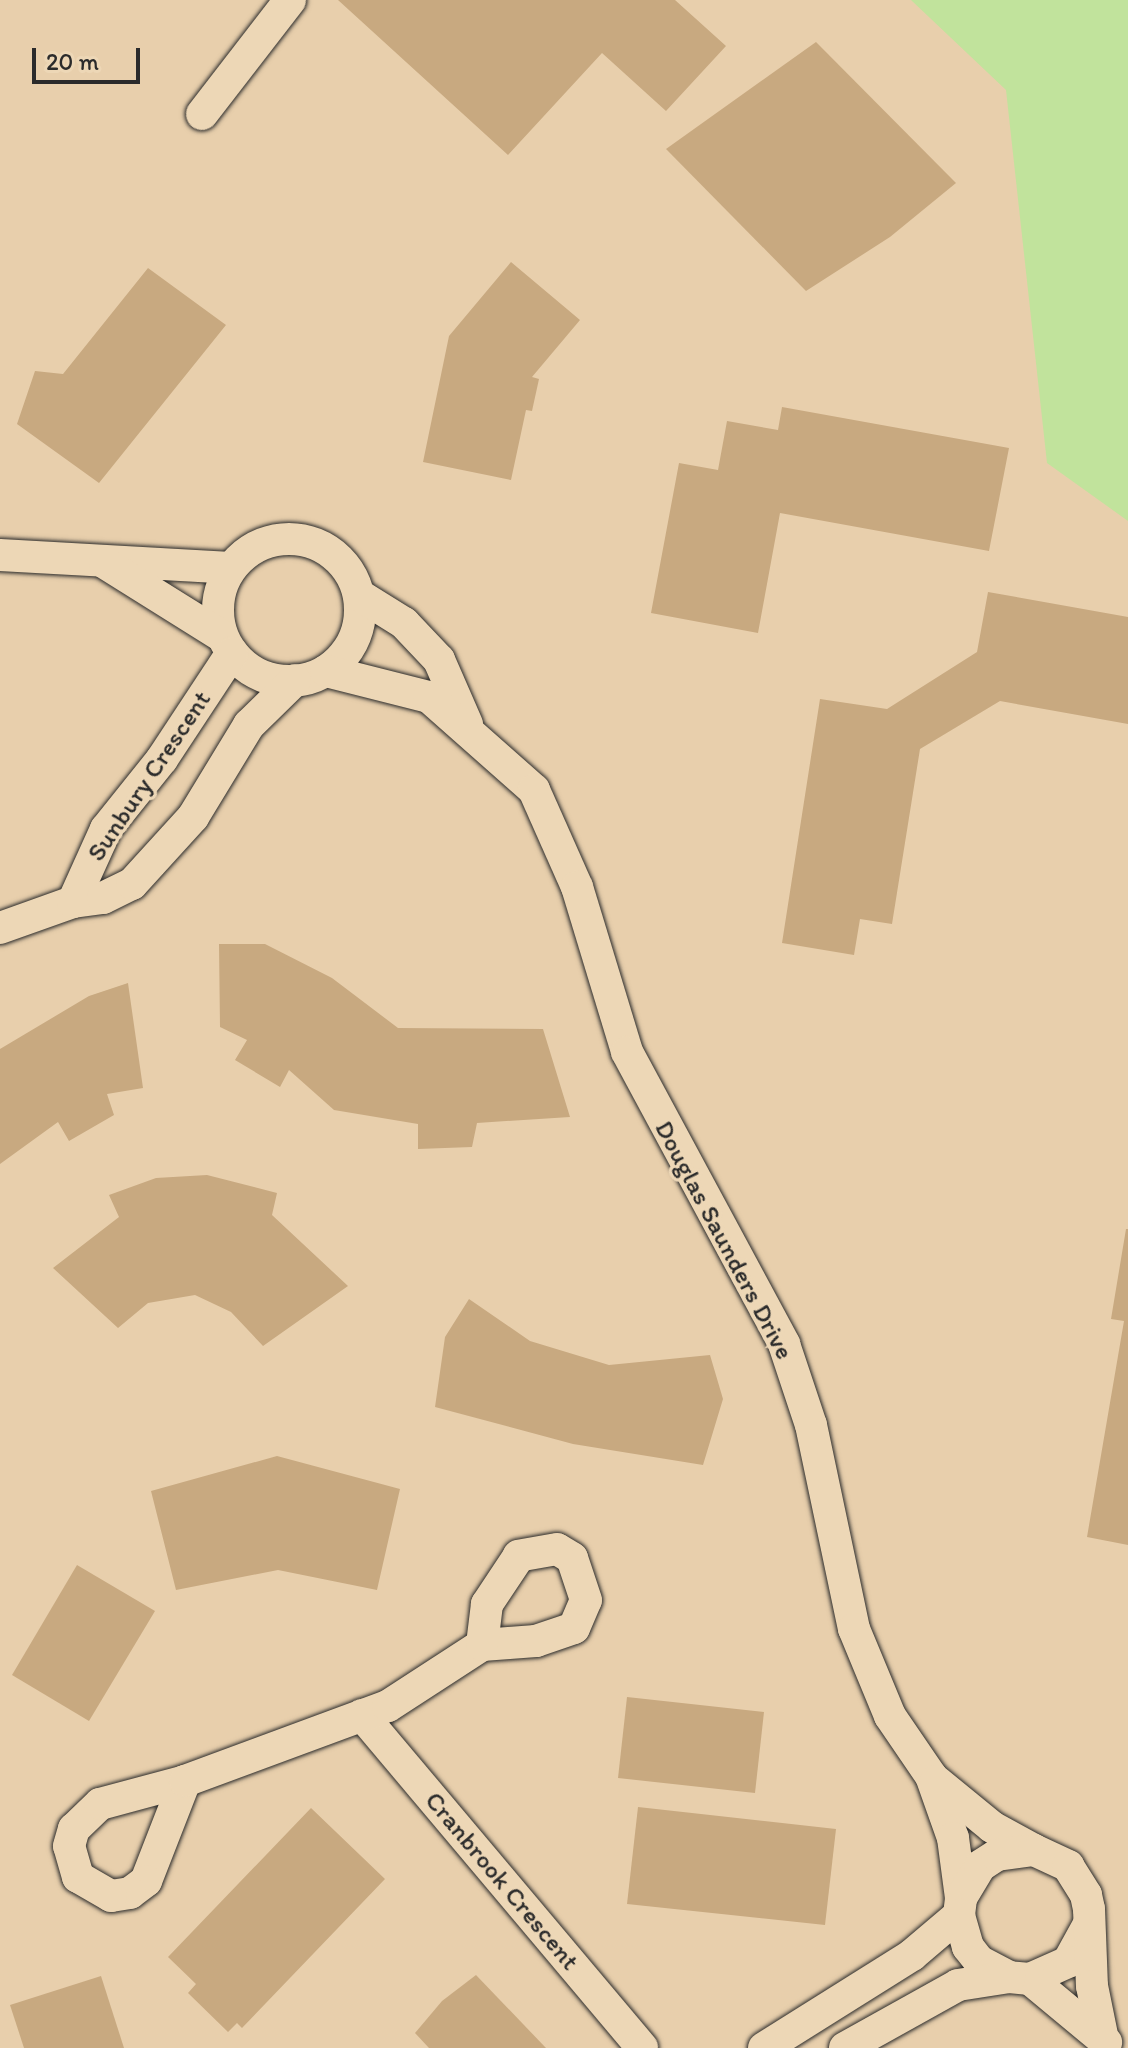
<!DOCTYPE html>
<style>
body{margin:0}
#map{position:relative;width:1128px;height:2048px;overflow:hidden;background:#e8cfac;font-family:Itim,sans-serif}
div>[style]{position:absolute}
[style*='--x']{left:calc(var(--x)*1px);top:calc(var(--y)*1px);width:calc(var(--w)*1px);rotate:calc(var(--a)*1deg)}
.green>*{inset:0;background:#c1e39c}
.building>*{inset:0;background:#c8a980}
.roads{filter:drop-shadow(0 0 2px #2b2b2b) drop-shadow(0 0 2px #2b2b2b)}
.minor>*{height:32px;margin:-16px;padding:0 16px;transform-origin:16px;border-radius:16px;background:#edd7b6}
.minor>.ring{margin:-16px;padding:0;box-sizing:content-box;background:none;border:32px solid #edd7b6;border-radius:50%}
span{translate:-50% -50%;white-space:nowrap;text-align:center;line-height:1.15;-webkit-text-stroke:7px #edd7b6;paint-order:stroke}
.street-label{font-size:26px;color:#2b2b2b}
.scale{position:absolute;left:32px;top:48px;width:108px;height:36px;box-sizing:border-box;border:4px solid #2b2b2b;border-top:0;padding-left:10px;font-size:24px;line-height:28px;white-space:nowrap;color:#2b2b2b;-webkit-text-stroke:6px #edd7b6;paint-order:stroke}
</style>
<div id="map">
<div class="green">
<div style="clip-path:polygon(911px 0,1128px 0,1128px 521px,1047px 463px,1006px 90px)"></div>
</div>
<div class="building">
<div style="clip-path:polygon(338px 0,675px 0,726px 46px,666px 111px,602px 53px,508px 155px)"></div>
<div style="clip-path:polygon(816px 42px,956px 183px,890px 237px,806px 291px,666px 149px)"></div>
<div style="clip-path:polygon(511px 262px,580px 320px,532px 377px,539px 379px,532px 411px,526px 410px,511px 480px,423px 462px,449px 336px)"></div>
<div style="clip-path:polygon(148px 268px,226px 325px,99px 483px,17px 424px,35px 371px,63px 374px)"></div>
<div style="clip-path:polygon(782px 407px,1009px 448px,989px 551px,780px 513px,758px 633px,651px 613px,679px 463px,718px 470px,727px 421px,778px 430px)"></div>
<div style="clip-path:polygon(988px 592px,1128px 617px,1128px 724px,1000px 701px,920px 749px,892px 924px,860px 919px,854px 955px,782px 943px,820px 699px,887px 709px,977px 652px)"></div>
<div style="clip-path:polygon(219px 944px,265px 944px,332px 978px,398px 1028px,543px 1029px,570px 1117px,477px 1123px,472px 1147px,418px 1149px,418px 1124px,334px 1110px,289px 1070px,280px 1087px,235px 1060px,247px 1040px,220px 1027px)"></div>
<div style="clip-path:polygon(128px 983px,143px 1088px,107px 1094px,114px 1115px,69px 1141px,58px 1122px,0 1164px,0 1049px,89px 996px)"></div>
<div style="clip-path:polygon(207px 1175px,277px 1193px,272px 1215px,348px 1286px,263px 1346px,231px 1312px,195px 1295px,148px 1303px,118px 1328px,53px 1268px,119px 1217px,109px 1195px,156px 1178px)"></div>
<div style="clip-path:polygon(1126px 1229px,1128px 1229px,1128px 1545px,1087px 1537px,1124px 1321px,1111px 1319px)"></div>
<div style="clip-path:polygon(469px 1299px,530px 1341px,609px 1365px,710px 1355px,723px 1399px,703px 1465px,573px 1444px,435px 1407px,445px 1337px)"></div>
<div style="clip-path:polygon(277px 1456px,400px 1489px,377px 1590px,278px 1570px,176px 1590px,151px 1491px)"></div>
<div style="clip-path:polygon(77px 1565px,155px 1611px,89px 1721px,12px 1675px)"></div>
<div style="clip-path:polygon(627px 1697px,764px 1712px,755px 1793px,618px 1778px)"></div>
<div style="clip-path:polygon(638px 1807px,836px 1829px,825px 1925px,627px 1904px)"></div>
<div style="clip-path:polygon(311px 1808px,385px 1879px,242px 2028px,237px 2023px,228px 2032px,188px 1993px,196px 1984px,168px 1957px)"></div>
<div style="clip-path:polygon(476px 1975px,546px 2048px,429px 2048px,415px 2033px,442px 2001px)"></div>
<div style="clip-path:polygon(101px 1976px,124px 2048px,24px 2048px,10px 2005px)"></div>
</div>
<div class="roads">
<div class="minor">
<div style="--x:202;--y:114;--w:144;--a:-52.3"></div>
<div class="ring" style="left:218px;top:539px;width:110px;height:110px"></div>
<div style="--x:0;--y:555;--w:231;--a:3.2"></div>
<div style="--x:105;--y:563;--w:138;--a:32"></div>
<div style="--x:359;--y:595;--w:53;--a:31.9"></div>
<div style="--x:404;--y:623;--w:51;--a:46.6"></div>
<div style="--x:439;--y:660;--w:70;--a:66.4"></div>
<div style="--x:326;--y:671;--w:106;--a:14.2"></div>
<div style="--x:429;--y:697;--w:140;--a:41.5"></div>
<div style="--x:534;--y:790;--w:106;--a:66.1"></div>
<div style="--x:577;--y:887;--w:172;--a:73.1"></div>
<div style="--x:627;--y:1052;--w:332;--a:61.7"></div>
<div style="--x:784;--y:1344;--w:85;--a:71.6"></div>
<div style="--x:811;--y:1425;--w:208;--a:78.1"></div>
<div style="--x:854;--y:1629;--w:94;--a:67.5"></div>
<div style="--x:890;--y:1716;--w:73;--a:55.7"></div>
<div style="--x:931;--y:1776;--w:66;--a:70.5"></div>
<div style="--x:953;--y:1838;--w:61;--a:82.4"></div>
<div style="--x:73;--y:902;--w:80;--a:-65.7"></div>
<div style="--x:106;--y:829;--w:90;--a:-51.3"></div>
<div style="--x:162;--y:759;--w:127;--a:-56.6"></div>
<div style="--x:0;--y:928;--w:77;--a:-19.6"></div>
<div style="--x:73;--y:902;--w:30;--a:-8"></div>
<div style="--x:103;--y:898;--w:32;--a:-26"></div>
<div style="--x:132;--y:884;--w:91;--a:-47.7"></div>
<div style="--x:193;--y:817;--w:108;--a:-58.7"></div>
<div style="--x:249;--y:725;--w:64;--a:-44.4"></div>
<div style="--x:362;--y:1715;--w:435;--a:49.9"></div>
<div style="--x:185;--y:1781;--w:107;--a:111.3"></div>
<div style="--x:146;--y:1881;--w:20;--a:143"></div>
<div style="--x:130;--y:1893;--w:19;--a:171"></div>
<div style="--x:111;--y:1896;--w:38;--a:-150"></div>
<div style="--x:78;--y:1877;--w:32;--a:-106"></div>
<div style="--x:69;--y:1846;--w:18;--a:-74"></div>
<div style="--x:74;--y:1829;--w:36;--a:-44"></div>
<div style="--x:100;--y:1804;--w:88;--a:-15.1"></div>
<div style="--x:185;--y:1781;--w:216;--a:-20.3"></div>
<div style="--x:388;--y:1706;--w:112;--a:-33"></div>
<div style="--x:482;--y:1645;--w:54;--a:-4.2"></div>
<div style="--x:536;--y:1641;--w:40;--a:-18.9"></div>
<div style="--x:574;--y:1628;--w:30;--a:-67"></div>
<div style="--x:586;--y:1600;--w:44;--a:-108.4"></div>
<div style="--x:572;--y:1558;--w:17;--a:-149"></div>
<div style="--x:557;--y:1549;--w:39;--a:170"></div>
<div style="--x:519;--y:1556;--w:58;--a:123.7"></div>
<div style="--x:487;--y:1604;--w:41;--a:97"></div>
<div style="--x:936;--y:1781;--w:72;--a:39.4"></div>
<div style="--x:992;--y:1827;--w:48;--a:28.7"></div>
<div style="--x:1089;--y:1924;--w:43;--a:118.9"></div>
<div style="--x:1068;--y:1962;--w:42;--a:155.9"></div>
<div style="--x:1030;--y:1979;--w:21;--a:-175"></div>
<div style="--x:1009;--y:1977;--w:34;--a:-152"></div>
<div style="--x:979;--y:1961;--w:18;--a:-128"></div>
<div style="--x:968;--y:1947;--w:33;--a:-106"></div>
<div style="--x:959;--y:1915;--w:17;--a:-83"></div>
<div style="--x:961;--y:1898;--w:37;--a:-59"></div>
<div style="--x:980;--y:1866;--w:20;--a:-33"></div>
<div style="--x:997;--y:1855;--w:37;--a:-8"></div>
<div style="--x:1034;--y:1850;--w:38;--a:25"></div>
<div style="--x:1068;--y:1866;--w:34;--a:58"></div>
<div style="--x:1086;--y:1895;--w:14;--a:78"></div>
<div style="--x:1089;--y:1909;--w:77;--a:87.8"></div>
<div style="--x:1092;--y:1986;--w:50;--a:78.5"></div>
<div style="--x:1030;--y:1979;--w:99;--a:39.7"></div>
<div style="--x:764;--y:2048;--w:175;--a:-32.1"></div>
<div style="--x:912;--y:1955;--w:62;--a:-40.4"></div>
<div style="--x:845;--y:2048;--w:129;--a:-29.1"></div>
<div style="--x:958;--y:1985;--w:52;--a:-8.9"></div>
</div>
</div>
<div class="street-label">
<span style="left:149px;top:776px;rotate:-56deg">Sunbury Crescent</span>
<span style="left:724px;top:1240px;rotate:62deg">Douglas Saunders Drive</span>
<span style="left:502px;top:1881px;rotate:50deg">Cranbrook Crescent</span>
</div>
<div class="scale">20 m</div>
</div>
